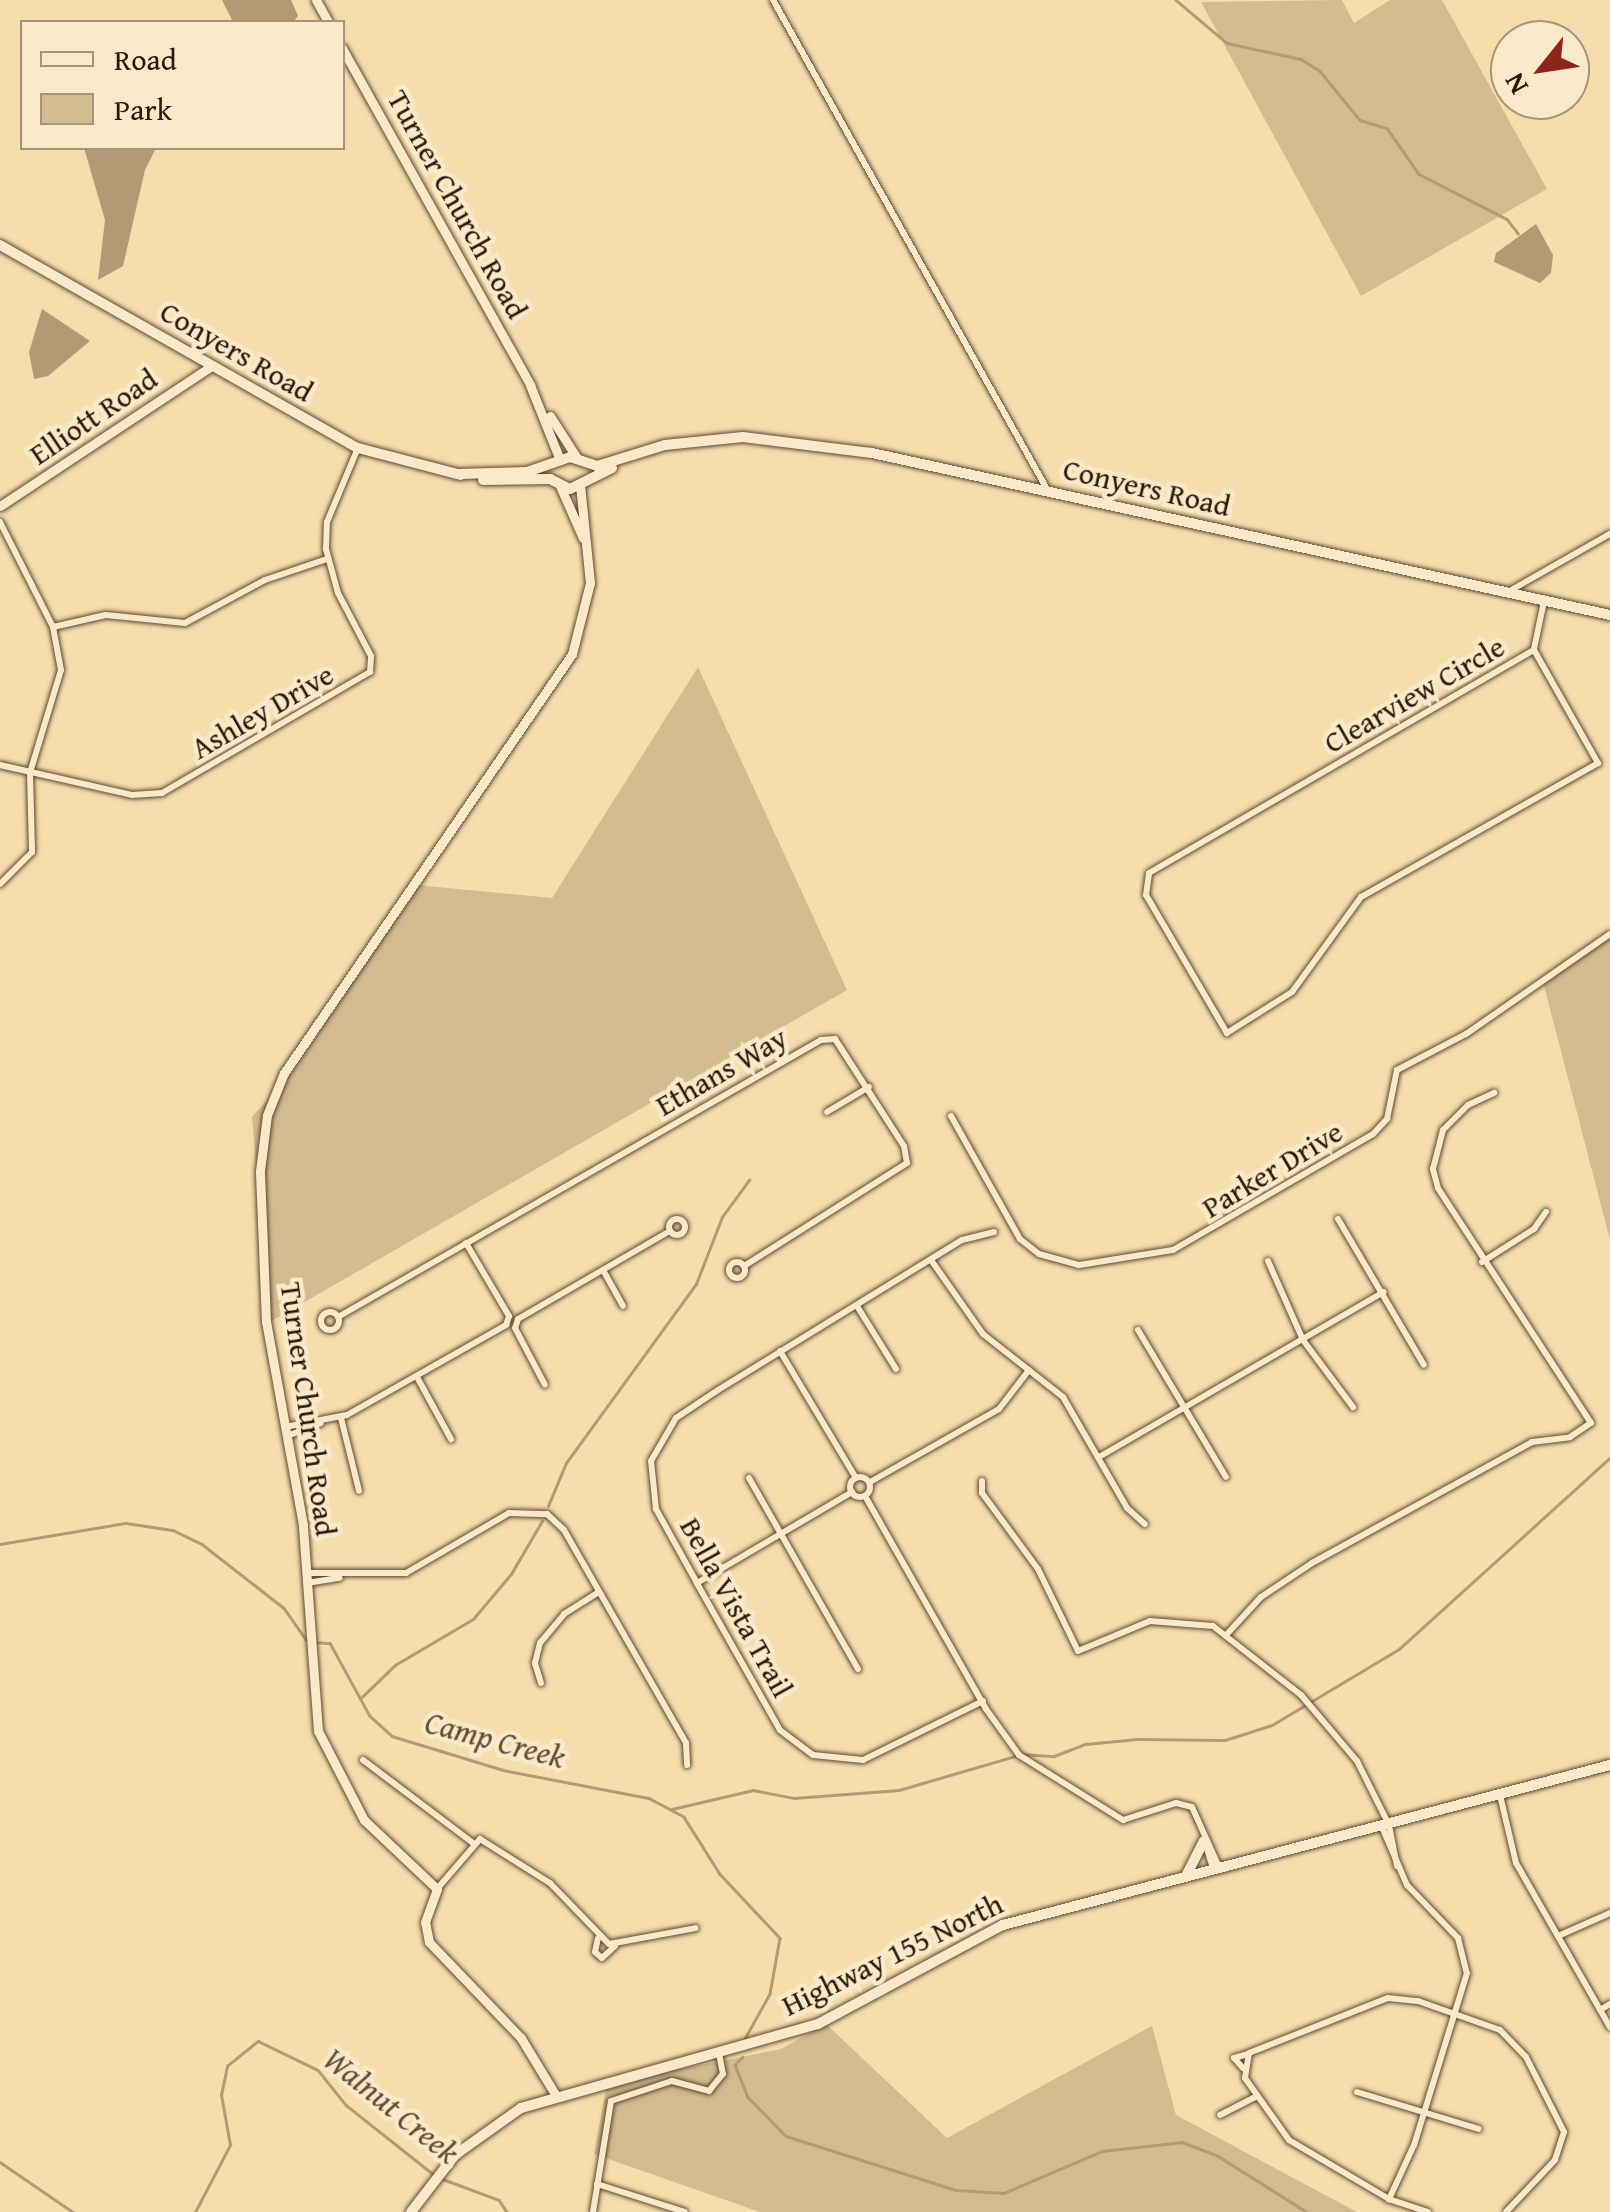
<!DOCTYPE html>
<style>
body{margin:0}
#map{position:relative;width:1610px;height:2212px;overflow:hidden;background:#f6ddac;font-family:"Gentium Book Plus",serif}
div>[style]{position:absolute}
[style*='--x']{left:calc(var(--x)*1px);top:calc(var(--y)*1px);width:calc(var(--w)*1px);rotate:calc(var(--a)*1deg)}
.green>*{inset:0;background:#d3bb90}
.water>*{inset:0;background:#b19a74}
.stream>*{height:2.5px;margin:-1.25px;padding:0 1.25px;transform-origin:1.25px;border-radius:1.25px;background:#b19a74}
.roads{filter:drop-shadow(0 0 2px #5e4830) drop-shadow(0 0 2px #5e4830)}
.minor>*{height:6px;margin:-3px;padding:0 3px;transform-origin:3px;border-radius:3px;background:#f9e9c9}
.minor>.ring{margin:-3px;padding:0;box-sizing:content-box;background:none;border:6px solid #f9e9c9;border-radius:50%}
.tertiary>*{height:9px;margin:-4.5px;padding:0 4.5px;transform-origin:4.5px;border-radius:4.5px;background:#f9e9c9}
.secondary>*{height:10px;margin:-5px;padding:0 5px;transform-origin:5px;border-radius:5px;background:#f9e9c9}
span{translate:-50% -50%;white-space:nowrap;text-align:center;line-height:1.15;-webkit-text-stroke:9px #f9e9c9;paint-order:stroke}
.street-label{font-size:30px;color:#2b1706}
.water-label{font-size:32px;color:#614b32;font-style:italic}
.legend{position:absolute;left:20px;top:20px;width:325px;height:130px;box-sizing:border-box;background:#f9e9c9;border:2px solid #a7957b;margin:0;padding:12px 18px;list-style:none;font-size:30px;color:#2b1706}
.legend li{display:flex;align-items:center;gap:20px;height:50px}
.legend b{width:50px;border:2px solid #a7957b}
.north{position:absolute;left:1490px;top:20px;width:100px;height:100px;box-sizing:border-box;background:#f9e9c9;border:2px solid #a7957b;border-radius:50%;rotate:240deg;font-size:28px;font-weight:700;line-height:40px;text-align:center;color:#2b1706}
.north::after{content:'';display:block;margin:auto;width:35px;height:45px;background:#8f2418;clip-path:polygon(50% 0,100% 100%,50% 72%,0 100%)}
</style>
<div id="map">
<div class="green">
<div style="clip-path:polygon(1342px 0,1354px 23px,1390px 0,1442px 0,1547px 189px,1361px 296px,1201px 2px)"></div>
<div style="clip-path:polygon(698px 667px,847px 990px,268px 1323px,252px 1117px,294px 1070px,416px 885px,552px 898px)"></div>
<div style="clip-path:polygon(1610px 932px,1610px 1240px,1542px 978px)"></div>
<div style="clip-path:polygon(826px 2024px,947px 2138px,1152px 2026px,1176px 2115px,1357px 2212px,760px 2212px,594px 2154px,607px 2084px,781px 2049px)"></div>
</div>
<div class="water">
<div style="clip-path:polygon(222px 0,291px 0,298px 16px,293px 22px,233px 22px)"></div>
<div style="clip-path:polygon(84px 148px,156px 148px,145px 170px,123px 266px,98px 280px,105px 220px)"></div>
<div style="clip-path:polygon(1536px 224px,1553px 255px,1551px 273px,1540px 283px,1494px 262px,1496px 253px)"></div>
<div style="clip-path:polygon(42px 309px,90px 341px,48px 376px,34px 379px,29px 352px)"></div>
</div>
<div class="stream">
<div style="--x:1176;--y:0;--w:67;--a:40.1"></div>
<div style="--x:1227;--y:43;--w:76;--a:12.2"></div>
<div style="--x:1301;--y:59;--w:22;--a:32"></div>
<div style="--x:1320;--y:71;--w:63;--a:50.8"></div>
<div style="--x:1360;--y:120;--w:28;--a:17"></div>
<div style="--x:1387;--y:128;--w:56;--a:55.2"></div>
<div style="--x:1419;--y:174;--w:99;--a:27.1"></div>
<div style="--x:1507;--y:219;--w:18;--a:52"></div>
<div style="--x:548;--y:1506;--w:47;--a:-67.3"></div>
<div style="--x:566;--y:1463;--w:221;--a:-54"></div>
<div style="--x:696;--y:1284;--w:72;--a:-68.8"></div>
<div style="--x:722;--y:1217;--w:46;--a:-53.9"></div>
<div style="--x:0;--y:1544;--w:128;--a:-9.5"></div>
<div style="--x:126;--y:1523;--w:48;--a:8.5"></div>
<div style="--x:173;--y:1530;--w:32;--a:26"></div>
<div style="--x:202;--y:1544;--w:104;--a:38"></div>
<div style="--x:284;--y:1608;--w:38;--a:55"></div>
<div style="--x:314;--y:1642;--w:16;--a:4"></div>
<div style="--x:330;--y:1643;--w:83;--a:61.3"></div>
<div style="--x:370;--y:1716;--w:30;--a:42"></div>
<div style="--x:392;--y:1736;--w:116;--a:17"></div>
<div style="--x:503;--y:1770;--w:149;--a:10.9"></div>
<div style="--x:649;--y:1798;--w:40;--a:28"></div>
<div style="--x:684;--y:1817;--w:67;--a:57.7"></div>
<div style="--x:720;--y:1874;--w:88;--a:46.8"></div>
<div style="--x:780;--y:1938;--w:57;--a:100.1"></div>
<div style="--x:770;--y:1994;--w:51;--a:119.1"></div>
<div style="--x:362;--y:1697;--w:46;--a:-44.1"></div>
<div style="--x:395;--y:1665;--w:91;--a:-30.5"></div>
<div style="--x:473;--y:1619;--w:59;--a:-49.8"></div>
<div style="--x:511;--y:1574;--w:61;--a:-59.7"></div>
<div style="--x:1022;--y:1754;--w:32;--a:4"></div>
<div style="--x:1054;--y:1756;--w:34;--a:-21"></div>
<div style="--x:1086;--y:1744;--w:51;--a:-5.6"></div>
<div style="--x:1137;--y:1739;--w:88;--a:0.7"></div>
<div style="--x:1225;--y:1740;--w:49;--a:-17.7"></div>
<div style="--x:1272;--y:1725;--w:148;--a:-30.9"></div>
<div style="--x:1399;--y:1649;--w:285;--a:-42.2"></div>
<div style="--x:672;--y:1809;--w:83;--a:-13.2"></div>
<div style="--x:753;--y:1790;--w:42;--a:11"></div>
<div style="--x:794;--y:1798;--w:105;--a:-4.4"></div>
<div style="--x:899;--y:1790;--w:121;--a:-16.3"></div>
<div style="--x:743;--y:2057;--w:11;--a:135"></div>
<div style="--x:735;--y:2065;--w:35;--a:68"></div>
<div style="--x:748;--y:2097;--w:54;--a:45.7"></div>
<div style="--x:786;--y:2136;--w:178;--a:17.6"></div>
<div style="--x:956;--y:2190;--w:48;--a:3.6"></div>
<div style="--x:1004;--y:2193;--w:107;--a:-23.2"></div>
<div style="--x:1102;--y:2151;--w:81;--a:-6.4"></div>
<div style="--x:1182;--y:2142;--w:39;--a:21"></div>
<div style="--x:1218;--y:2156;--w:105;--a:32.2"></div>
<div style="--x:0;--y:2162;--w:88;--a:34.4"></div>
<div style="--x:440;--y:2178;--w:63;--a:20.4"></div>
<div style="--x:499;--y:2200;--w:14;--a:56"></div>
<div style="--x:195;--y:2212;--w:76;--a:-62.4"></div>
<div style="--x:230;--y:2145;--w:51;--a:-100.2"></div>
<div style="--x:221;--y:2095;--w:30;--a:-78"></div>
<div style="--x:227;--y:2066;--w:40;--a:-39"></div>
<div style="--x:258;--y:2041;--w:67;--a:25.8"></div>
<div style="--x:318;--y:2070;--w:45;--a:51.3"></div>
<div style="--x:346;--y:2105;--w:111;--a:38.4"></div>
</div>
<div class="roads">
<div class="minor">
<div style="--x:773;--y:0;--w:561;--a:60.74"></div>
<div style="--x:0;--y:522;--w:118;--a:63.2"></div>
<div style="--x:53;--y:627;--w:44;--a:79.5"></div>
<div style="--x:61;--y:670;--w:108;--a:106.8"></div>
<div style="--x:30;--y:773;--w:79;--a:88.5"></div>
<div style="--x:32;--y:852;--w:45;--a:135"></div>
<div style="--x:1506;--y:593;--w:120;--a:-29.6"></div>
<div style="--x:53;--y:627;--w:54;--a:-12.8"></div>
<div style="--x:106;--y:615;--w:79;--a:5.8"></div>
<div style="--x:185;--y:623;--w:91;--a:-28.3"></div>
<div style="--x:265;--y:580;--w:65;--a:-18.7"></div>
<div style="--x:1534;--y:649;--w:49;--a:-78.2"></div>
<div style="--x:1534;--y:650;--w:130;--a:60.5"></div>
<div style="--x:1598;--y:763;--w:272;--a:150.5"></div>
<div style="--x:1361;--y:897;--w:117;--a:126"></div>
<div style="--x:1292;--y:992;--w:77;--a:147.8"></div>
<div style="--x:1227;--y:1033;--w:160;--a:-120.4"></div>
<div style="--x:1146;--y:895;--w:22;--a:-82"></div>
<div style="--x:1149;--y:873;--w:445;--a:-30.1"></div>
<div style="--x:0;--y:765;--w:135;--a:12.8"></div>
<div style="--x:132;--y:795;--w:30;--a:-4"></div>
<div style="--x:162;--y:793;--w:241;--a:-30.2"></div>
<div style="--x:370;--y:672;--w:16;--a:-86"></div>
<div style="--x:371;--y:656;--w:71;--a:-117.6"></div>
<div style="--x:338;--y:593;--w:46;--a:-105.3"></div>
<div style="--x:326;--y:549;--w:27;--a:-88"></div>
<div style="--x:327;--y:522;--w:80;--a:-67.3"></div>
<div style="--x:827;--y:1112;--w:49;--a:-30.8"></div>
<div style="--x:951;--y:1116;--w:141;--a:60.7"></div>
<div style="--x:1020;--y:1239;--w:24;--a:38"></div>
<div style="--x:1039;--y:1254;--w:41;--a:15.4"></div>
<div style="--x:1079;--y:1265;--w:95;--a:-9.1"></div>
<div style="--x:1173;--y:1250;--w:231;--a:-30.1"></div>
<div style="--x:1373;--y:1134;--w:21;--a:-47"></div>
<div style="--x:1387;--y:1119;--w:50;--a:-78.5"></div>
<div style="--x:1397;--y:1070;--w:78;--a:-27.6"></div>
<div style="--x:1466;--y:1034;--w:175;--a:-34.8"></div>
<div class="ring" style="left:669px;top:1219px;width:10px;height:10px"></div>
<div style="--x:1338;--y:1219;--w:169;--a:59.5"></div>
<div style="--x:466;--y:1243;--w:85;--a:59.5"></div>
<div style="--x:509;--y:1316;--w:9;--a:108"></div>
<div style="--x:931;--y:1260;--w:90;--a:54.9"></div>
<div style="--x:983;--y:1334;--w:102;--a:38.2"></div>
<div style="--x:1063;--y:1397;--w:128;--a:60"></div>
<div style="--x:1127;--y:1508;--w:24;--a:42"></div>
<div style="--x:1268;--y:1261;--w:86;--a:66.1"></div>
<div style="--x:1303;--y:1340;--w:84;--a:53.3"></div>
<div class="ring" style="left:729px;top:1262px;width:10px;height:10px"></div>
<div style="--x:1482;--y:1262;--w:62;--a:-32.4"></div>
<div style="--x:1534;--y:1229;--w:21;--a:-55"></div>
<div style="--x:603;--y:1270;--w:41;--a:60.9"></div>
<div style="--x:857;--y:1306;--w:74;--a:58.2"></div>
<div class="ring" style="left:321px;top:1312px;width:12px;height:12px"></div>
<div style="--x:338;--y:1317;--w:557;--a:-29.83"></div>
<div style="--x:821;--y:1040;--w:14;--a:-4"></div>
<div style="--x:835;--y:1039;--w:127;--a:57.2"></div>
<div style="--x:904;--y:1146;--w:17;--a:80"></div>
<div style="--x:907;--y:1163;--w:193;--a:147.7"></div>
<div style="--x:518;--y:1319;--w:176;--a:-30.1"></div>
<div style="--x:518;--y:1319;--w:9;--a:108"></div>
<div style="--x:515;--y:1328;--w:64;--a:62.2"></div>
<div style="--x:1138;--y:1330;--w:171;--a:59.1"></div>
<div style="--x:780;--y:1351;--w:148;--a:59.1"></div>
<div style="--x:417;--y:1377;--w:71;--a:61.3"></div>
<div style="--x:341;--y:1418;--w:75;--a:76.1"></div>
<div style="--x:285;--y:1427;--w:63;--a:-11"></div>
<div style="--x:347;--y:1415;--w:183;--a:-29.5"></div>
<div style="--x:287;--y:1436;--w:36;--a:-21"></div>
<div style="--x:1099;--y:1457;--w:329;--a:-30.1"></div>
<div class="ring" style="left:850px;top:1477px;width:14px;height:14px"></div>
<div style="--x:749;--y:1478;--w:220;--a:60.3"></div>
<div style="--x:982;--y:1481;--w:12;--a:90"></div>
<div style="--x:982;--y:1493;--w:94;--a:53.6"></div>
<div style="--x:1038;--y:1569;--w:91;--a:64"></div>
<div style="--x:1078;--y:1651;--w:78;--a:-22.6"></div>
<div style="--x:1150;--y:1621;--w:63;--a:4.5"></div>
<div style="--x:1213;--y:1626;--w:112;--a:38.1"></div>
<div style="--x:1301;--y:1695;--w:87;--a:49.7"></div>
<div style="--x:1357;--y:1761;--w:72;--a:63.4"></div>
<div style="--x:1389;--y:1825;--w:42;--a:79"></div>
<div style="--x:870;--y:1482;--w:148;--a:-29.5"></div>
<div style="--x:999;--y:1409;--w:49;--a:-52.4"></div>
<div style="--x:865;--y:1496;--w:245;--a:60.4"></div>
<div style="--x:986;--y:1709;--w:57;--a:54.3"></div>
<div style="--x:1019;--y:1755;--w:123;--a:32"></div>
<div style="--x:1123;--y:1820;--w:56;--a:-17.8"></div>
<div style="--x:1176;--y:1803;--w:16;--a:14"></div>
<div style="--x:1192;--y:1807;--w:66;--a:65.8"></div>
<div style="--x:306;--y:1573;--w:100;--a:0"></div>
<div style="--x:406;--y:1573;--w:119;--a:-30.2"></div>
<div style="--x:509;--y:1513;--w:38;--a:2"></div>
<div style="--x:547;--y:1514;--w:23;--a:43"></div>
<div style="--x:564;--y:1530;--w:245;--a:60.2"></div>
<div style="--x:686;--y:1743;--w:22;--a:87"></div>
<div style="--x:307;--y:1583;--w:33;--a:-9"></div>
<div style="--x:697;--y:1583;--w:180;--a:-30.4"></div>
<div style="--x:1228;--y:1633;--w:49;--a:-47.5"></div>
<div style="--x:1261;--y:1597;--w:61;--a:-33.7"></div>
<div style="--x:1312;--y:1563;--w:251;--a:-28.8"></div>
<div style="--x:1532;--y:1442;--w:38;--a:-7"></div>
<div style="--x:1570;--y:1437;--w:25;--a:-34"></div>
<div style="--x:1591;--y:1423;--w:280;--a:-123.1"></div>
<div style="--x:1438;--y:1188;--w:20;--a:-105"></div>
<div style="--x:1433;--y:1169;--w:40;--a:-75.6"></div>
<div style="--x:1443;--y:1130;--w:35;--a:-45"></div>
<div style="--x:1468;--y:1105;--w:29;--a:-25"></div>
<div style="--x:541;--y:1683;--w:21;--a:-107"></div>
<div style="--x:535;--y:1663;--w:21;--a:-76"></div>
<div style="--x:540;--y:1643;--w:38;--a:-50"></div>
<div style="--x:564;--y:1614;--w:41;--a:-32.2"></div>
<div style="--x:983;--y:1701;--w:134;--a:153.8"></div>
<div style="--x:863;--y:1760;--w:50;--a:-174.3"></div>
<div style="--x:813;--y:1755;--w:41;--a:-142.9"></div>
<div style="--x:780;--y:1730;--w:169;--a:-119.5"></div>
<div style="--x:697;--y:1583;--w:85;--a:-119"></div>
<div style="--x:656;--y:1509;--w:48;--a:-95.9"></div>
<div style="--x:651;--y:1461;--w:50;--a:-59.8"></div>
<div style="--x:676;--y:1418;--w:50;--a:-33.7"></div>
<div style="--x:718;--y:1390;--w:286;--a:-31.6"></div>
<div style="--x:962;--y:1240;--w:33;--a:-14"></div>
<div style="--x:363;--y:1760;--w:138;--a:37"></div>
<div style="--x:1500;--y:1795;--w:70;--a:76.8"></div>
<div style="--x:1516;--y:1863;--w:189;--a:60.2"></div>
<div style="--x:1382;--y:1827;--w:63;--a:66.7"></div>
<div style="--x:1407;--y:1885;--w:74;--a:46.1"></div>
<div style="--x:1458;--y:1938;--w:36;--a:76"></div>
<div style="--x:1467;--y:1973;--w:180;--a:107.1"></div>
<div style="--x:1414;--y:2145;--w:60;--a:114.8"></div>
<div style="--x:1204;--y:1839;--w:31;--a:73"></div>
<div style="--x:437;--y:1889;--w:66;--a:-49.3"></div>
<div style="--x:480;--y:1839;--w:83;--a:32.2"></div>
<div style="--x:550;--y:1883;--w:85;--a:46"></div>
<div style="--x:609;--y:1944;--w:88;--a:-10.4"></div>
<div style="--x:1558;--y:1936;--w:57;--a:-23.9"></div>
<div style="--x:598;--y:1938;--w:14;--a:102"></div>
<div style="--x:595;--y:1952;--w:9;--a:41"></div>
<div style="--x:602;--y:1958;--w:18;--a:-43"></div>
<div style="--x:1600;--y:2010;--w:12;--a:-31"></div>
<div style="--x:1243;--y:2068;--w:13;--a:-132"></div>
<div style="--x:1234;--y:2058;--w:15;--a:-16"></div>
<div style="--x:1357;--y:2092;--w:127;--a:16.9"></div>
<div style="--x:1220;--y:2115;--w:39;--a:-27"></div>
<div style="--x:597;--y:2184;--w:92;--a:17.7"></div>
<div style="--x:593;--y:2212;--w:112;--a:-80.8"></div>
<div style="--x:611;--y:2101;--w:64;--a:-18.2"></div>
<div style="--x:672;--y:2081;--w:38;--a:15"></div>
<div style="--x:709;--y:2091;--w:22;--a:-51"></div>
<div style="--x:723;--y:2074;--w:20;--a:-101"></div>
<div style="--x:1428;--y:2212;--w:41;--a:-161.6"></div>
<div style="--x:1389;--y:2199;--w:116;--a:-149.5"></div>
<div style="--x:1289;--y:2140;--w:76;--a:-125.4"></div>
<div style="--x:1245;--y:2078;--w:25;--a:-81"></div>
<div style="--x:1249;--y:2053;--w:149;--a:-21.6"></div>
<div style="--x:1388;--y:1998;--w:30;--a:6"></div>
<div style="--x:1418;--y:2001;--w:87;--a:19.5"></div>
<div style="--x:1500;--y:2030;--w:37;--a:46"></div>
<div style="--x:1526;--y:2057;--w:84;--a:63.1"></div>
<div style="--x:1564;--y:2132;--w:29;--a:108"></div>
<div style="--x:1555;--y:2160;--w:71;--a:133.3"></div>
</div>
<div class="tertiary">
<div style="--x:316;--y:0;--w:25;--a:61"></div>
<div style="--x:342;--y:48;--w:386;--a:60.8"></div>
<div style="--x:530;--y:385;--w:81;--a:68.2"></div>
<div style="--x:550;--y:416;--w:50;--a:57.3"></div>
<div style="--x:560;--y:486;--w:57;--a:66.1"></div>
<div style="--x:0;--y:506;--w:255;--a:-33.5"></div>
<div style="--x:555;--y:2094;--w:66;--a:-121.3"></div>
<div style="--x:521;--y:2038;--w:133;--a:-133.8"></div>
<div style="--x:429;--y:1942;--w:20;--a:-101"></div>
<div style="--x:425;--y:1922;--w:35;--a:-70"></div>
<div style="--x:437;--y:1889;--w:100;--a:-136.6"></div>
<div style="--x:364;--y:1820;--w:100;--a:-117.3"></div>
<div style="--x:318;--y:1731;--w:207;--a:-94.2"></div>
<div style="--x:303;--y:1525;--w:206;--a:-100.3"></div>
<div style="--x:266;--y:1322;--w:151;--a:-92.3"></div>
<div style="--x:260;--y:1171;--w:56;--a:-82.9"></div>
<div style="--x:267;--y:1115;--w:45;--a:-68"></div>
<div style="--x:284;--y:1073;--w:508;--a:-55.5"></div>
<div style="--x:572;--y:654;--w:73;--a:-75.8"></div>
<div style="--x:590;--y:583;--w:100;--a:-95.8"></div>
</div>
<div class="secondary">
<div style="--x:0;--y:245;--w:412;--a:29.6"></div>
<div style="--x:358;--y:448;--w:106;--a:14.7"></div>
<div style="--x:459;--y:474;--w:68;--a:-1.7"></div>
<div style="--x:527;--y:472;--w:46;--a:-19.2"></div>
<div style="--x:570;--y:457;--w:28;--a:18"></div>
<div style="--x:597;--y:466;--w:71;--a:-17.2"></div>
<div style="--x:665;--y:445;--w:78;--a:-5.9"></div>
<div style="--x:743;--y:437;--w:130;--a:7.1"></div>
<div style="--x:872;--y:453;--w:756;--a:12.38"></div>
<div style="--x:483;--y:480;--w:67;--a:-0.9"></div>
<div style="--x:550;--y:479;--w:22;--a:27"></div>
<div style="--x:570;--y:489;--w:47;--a:-26.6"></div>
<div style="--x:1187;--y:1874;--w:37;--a:-63"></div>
<div style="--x:411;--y:2212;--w:72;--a:-52.3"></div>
<div style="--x:455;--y:2155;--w:81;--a:-35.5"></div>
<div style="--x:521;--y:2108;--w:309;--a:-15.8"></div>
<div style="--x:818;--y:2024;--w:210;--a:-28.2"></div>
<div style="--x:1003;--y:1925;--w:628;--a:-14.77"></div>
</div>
</div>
<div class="street-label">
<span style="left:458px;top:204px;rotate:61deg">Turner Church Road</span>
<span style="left:237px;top:351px;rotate:30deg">Conyers Road</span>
<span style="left:93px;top:416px;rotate:-34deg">Elliott Road</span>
<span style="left:1147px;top:487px;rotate:13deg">Conyers Road</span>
<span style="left:1414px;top:694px;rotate:-30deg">Clearview Circle</span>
<span style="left:262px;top:711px;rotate:-30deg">Ashley Drive</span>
<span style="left:721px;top:1071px;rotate:-30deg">Ethans Way</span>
<span style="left:1272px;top:1169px;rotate:-31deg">Parker Drive</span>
<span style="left:309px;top:1409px;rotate:82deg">Turner Church Road</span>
<span style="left:737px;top:1607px;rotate:61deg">Bella Vista Trail</span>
<span style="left:892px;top:1954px;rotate:-26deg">Highway 155 North</span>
</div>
<div class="water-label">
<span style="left:495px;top:1740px;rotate:15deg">Camp Creek</span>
<span style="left:391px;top:2106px;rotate:39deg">Walnut Creek</span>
</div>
<ul class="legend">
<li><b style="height:12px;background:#f9e9c9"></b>Road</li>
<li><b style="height:28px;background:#d3bb90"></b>Park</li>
</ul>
<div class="north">N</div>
</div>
